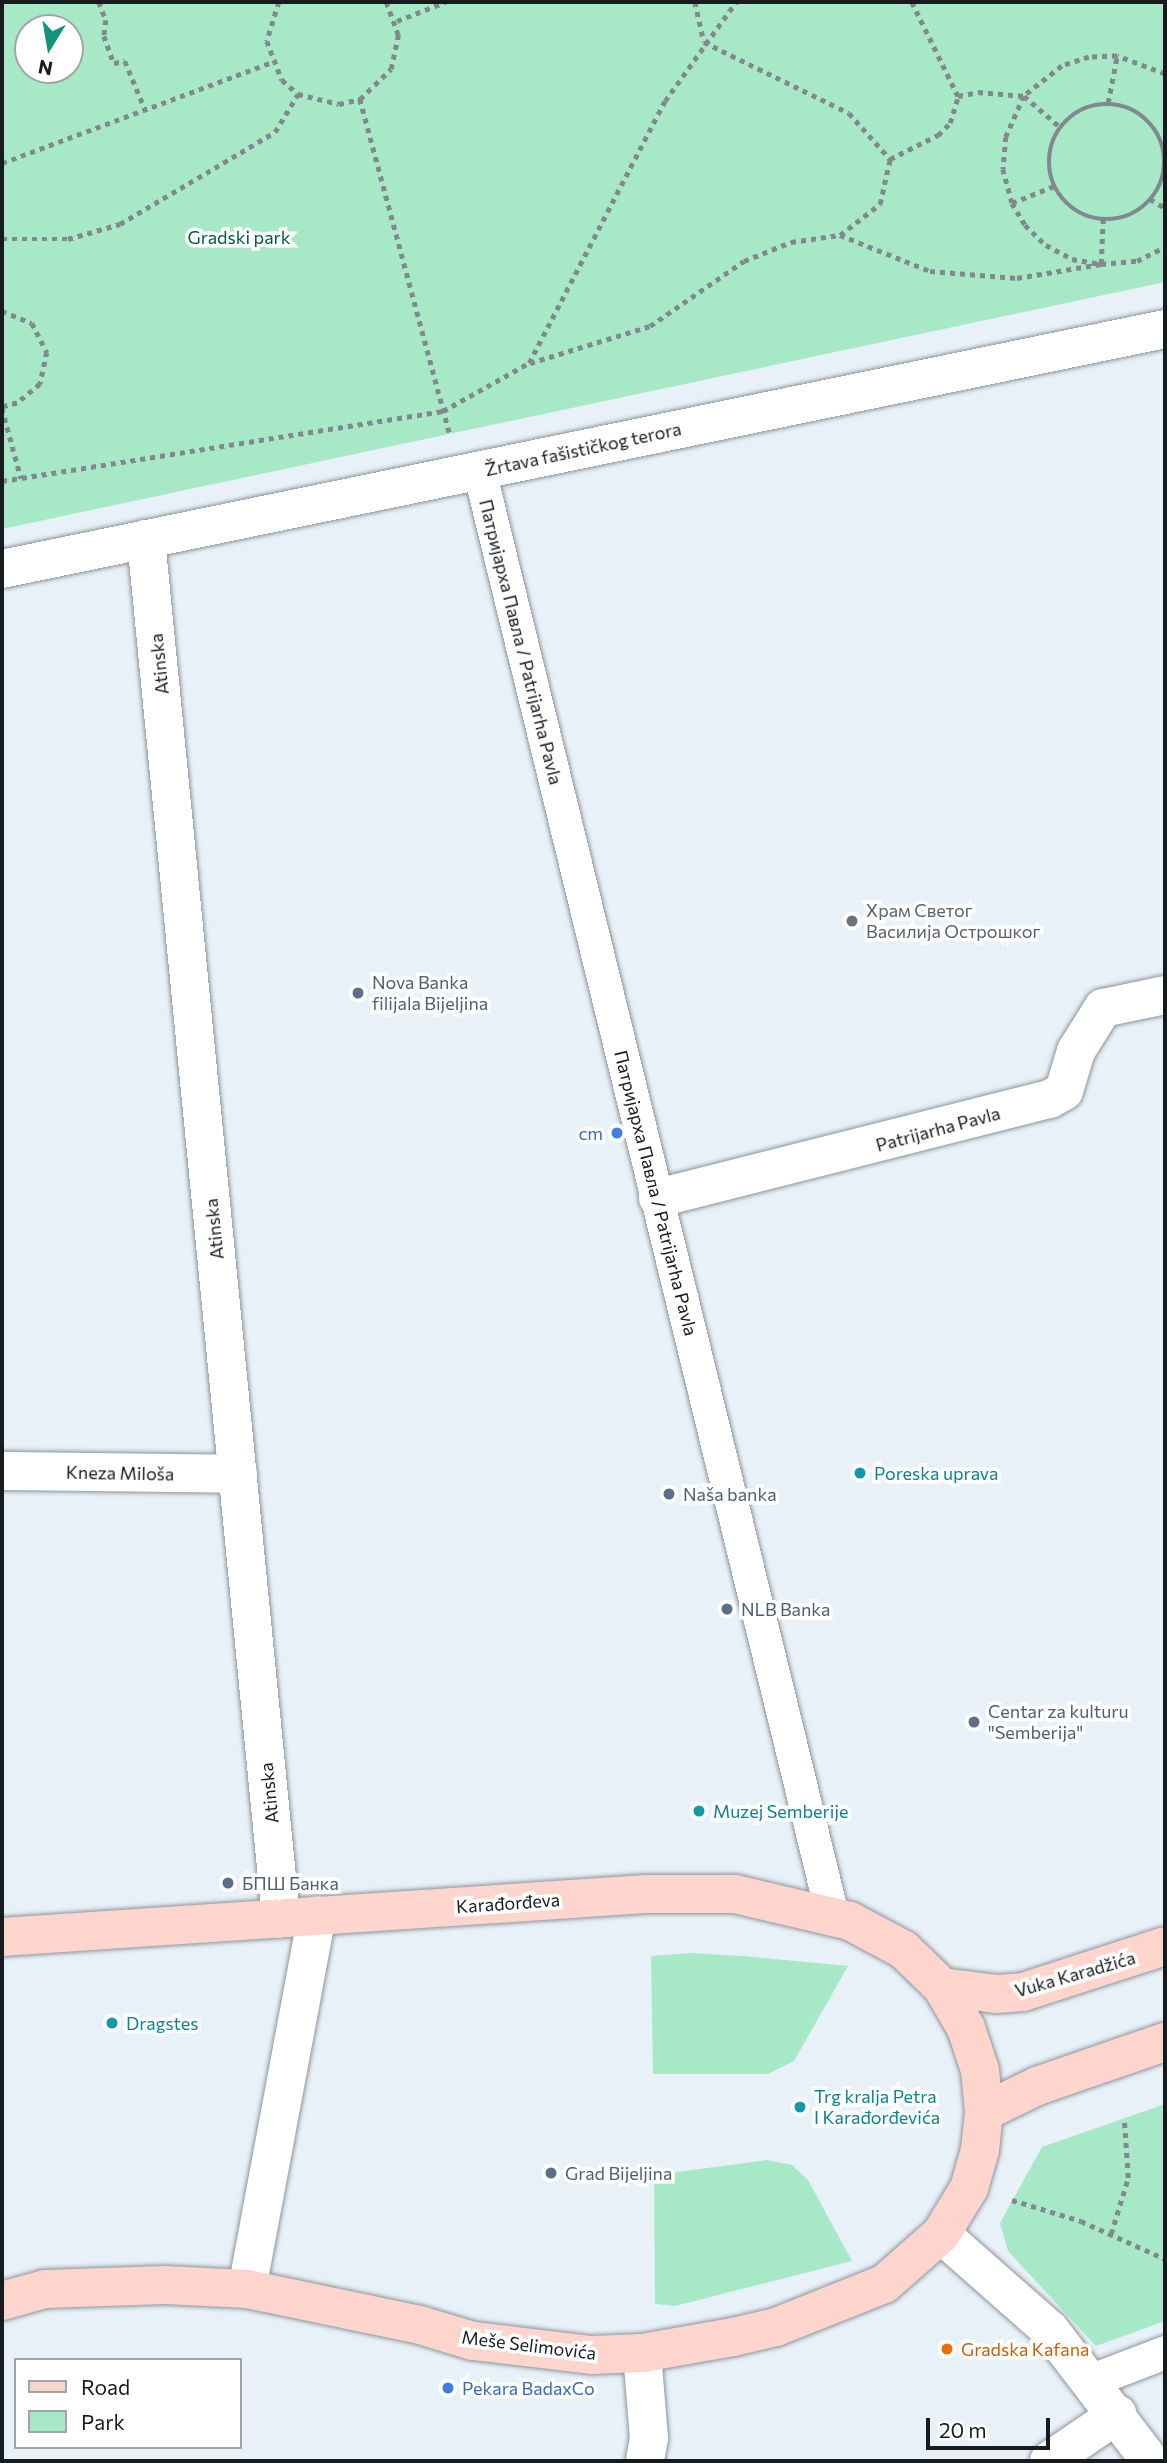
<!DOCTYPE html>
<meta charset="utf-8">
<style>
body{margin:0}
#map{position:relative;width:1167px;height:2463px;overflow:hidden;background:#e8f1f8;font-family:Commissioner,sans-serif}
div>[style]{position:absolute}
[style*='--x']{left:calc(var(--x)*1px);top:calc(var(--y)*1px);width:calc(var(--w)*1px);rotate:calc(var(--a)*1deg)}
.green>*{inset:0;background:#a7e8c7}
.path>*{height:4.5px;margin-top:-2.25px;transform-origin:0;background:repeating-linear-gradient(90deg,#82888d 0 5px,transparent 0 10px)}
.path>.ring{margin:-2.25px;padding:0;box-sizing:content-box;background:none;border:4.5px solid #82888d;border-radius:50%}
.roads{filter:drop-shadow(0 0 2px #8d959c) drop-shadow(0 0 2px #8d959c)}
.pedestrian>*{height:33px;margin:-16.5px;padding:0 16.5px;transform-origin:16.5px;border-radius:16.5px;background:#fff}
.minor>*{height:38px;margin:-19px;padding:0 19px;transform-origin:19px;border-radius:19px;background:#fff}
.tertiary>*{height:38px;margin:-19px;padding:0 19px;transform-origin:19px;border-radius:19px;background:#fff}
.secondary>*{height:38px;margin:-19px;padding:0 19px;transform-origin:19px;border-radius:19px;background:#fdd5cc}
.dots>*{width:19px;height:19px;translate:-50% -50%;box-sizing:border-box;border:4px solid #fff;border-radius:50%}
span{translate:-50% -50%;white-space:nowrap;text-align:center;line-height:1.15;-webkit-text-stroke:7px #fff;paint-order:stroke}
.park-label{font-size:18px;color:#00593a}
.street-label{font-size:18px;color:#181b1e}
.worship-label{font-size:18px;color:#5b616d}
.left{translate:0 -50%;text-align:left}
.service-label{font-size:18px;color:#4e5e75}
.shop-label{font-size:18px;color:#366cbe}
.right{translate:-100% -50%;text-align:right}
.culture-label{font-size:18px;color:#0d838f}
.food-label{font-size:18px;color:#c56008}
.frame{position:absolute;inset:0;border:4px solid #181b1e;pointer-events:none}
.legend{position:absolute;left:14px;top:2358px;width:228px;height:91px;box-sizing:border-box;background:#fff;border:2px solid #a3a4a5;margin:0;padding:9px 12px;list-style:none;font-size:21px;color:#181b1e}
.legend li{display:flex;align-items:center;gap:14px;height:35px}
.legend b{width:35px;border:2px solid #a3a4a5}
.north{position:absolute;left:14px;top:14px;width:70px;height:70px;box-sizing:border-box;background:#fff;border:2px solid #a3a4a5;border-radius:50%;rotate:191deg;font-size:19px;font-weight:700;line-height:28px;text-align:center;color:#181b1e}
.north::after{content:'';display:block;margin:auto;width:24px;height:32px;background:#14937b;clip-path:polygon(50% 0,100% 100%,50% 72%,0 100%)}
.scale{position:absolute;left:926px;top:2418px;width:124px;height:32px;box-sizing:border-box;border:4px solid #181b1e;border-top:0;padding-left:9px;font-size:21px;line-height:24px;white-space:nowrap;color:#181b1e;-webkit-text-stroke:5px #fff;paint-order:stroke}
</style>
<div id="map">
<div class="green">
<div style="clip-path:polygon(evenodd,2px 2px,1165px 2px,1165px 282px,2px 529px,2px 2px,28px 28px,70px 28px,70px 70px,28px 70px,28px 28px)"></div>
<div style="clip-path:polygon(691px 1953px,743px 1956px,848px 1966px,794px 2061px,768px 2074px,653px 2074px,651px 1956px)"></div>
<div style="clip-path:polygon(1165px 2104px,1165px 2321px,1096px 2346px,1008px 2251px,1000px 2223px,1042px 2147px)"></div>
<div style="clip-path:polygon(767px 2160px,792px 2165px,808px 2180px,852px 2261px,675px 2306px,655px 2304px,654px 2175px)"></div>
</div>
<div class="path">
<div style="--x:99;--y:2;--w:19;--a:69"></div>
<div style="--x:106;--y:20;--w:16;--a:97"></div>
<div style="--x:104;--y:36;--w:29;--a:70"></div>
<div style="--x:114;--y:63;--w:11;--a:-10"></div>
<div style="--x:125;--y:61;--w:52;--a:67.4"></div>
<div style="--x:279;--y:2;--w:41;--a:107.1"></div>
<div style="--x:267;--y:41;--w:42;--a:69"></div>
<div style="--x:282;--y:80;--w:21;--a:41"></div>
<div style="--x:298;--y:94;--w:42;--a:13.7"></div>
<div style="--x:339;--y:104;--w:22;--a:-13"></div>
<div style="--x:360;--y:99;--w:43;--a:-44.1"></div>
<div style="--x:391;--y:69;--w:35;--a:-78"></div>
<div style="--x:398;--y:35;--w:35;--a:-110"></div>
<div style="--x:695;--y:2;--w:41;--a:77.3"></div>
<div style="--x:704;--y:42;--w:161;--a:26.1"></div>
<div style="--x:849;--y:113;--w:62;--a:48.3"></div>
<div style="--x:912;--y:2;--w:105;--a:63.9"></div>
<div style="--x:958;--y:96;--w:20;--a:-11"></div>
<div style="--x:978;--y:92;--w:46;--a:5"></div>
<div style="--x:1024;--y:96;--w:48;--a:40.7"></div>
<div style="--x:397;--y:21;--w:52;--a:-21.6"></div>
<div style="--x:1165;--y:74;--w:51;--a:-159.4"></div>
<div style="--x:1117;--y:56;--w:28;--a:178"></div>
<div style="--x:1089;--y:57;--w:28;--a:162"></div>
<div style="--x:1062;--y:66;--w:48;--a:141.7"></div>
<div style="--x:1024;--y:96;--w:45;--a:113.7"></div>
<div style="--x:1006;--y:137;--w:32;--a:95"></div>
<div style="--x:1003;--y:169;--w:35;--a:75"></div>
<div style="--x:1012;--y:203;--w:26;--a:59"></div>
<div style="--x:1025;--y:225;--w:29;--a:44"></div>
<div style="--x:1046;--y:245;--w:30;--a:28"></div>
<div style="--x:1072;--y:259;--w:29;--a:10"></div>
<div style="--x:1101;--y:264;--w:36;--a:-5"></div>
<div style="--x:1137;--y:261;--w:31;--a:-27"></div>
<div style="--x:360;--y:99;--w:349;--a:75"></div>
<div style="--x:1108;--y:103;--w:48;--a:-79.2"></div>
<div class="ring" style="left:1049px;top:104px;width:111.5px;height:111.5px"></div>
<div style="--x:2;--y:163;--w:288;--a:-20.5"></div>
<div style="--x:1150;--y:199;--w:17;--a:31"></div>
<div style="--x:1012;--y:203;--w:45;--a:-22"></div>
<div style="--x:840;--y:235;--w:51;--a:-37.8"></div>
<div style="--x:880;--y:204;--w:46;--a:-77.5"></div>
<div style="--x:890;--y:159;--w:54;--a:-26.6"></div>
<div style="--x:938;--y:135;--w:17;--a:-45"></div>
<div style="--x:950;--y:123;--w:28;--a:-73"></div>
<div style="--x:2;--y:239;--w:66;--a:0"></div>
<div style="--x:68;--y:239;--w:54;--a:-16.1"></div>
<div style="--x:120;--y:224;--w:180;--a:-30.7"></div>
<div style="--x:275;--y:132;--w:44;--a:-58.8"></div>
<div style="--x:2;--y:311;--w:32;--a:22"></div>
<div style="--x:32;--y:323;--w:33;--a:63"></div>
<div style="--x:47;--y:352;--w:33;--a:102"></div>
<div style="--x:40;--y:384;--w:30;--a:140"></div>
<div style="--x:17;--y:403;--w:16;--a:165"></div>
<div style="--x:530;--y:363;--w:126;--a:-17.1"></div>
<div style="--x:650;--y:326;--w:114;--a:-34.7"></div>
<div style="--x:744;--y:261;--w:51;--a:-22"></div>
<div style="--x:791;--y:242;--w:49;--a:-8.1"></div>
<div style="--x:840;--y:235;--w:97;--a:21.8"></div>
<div style="--x:930;--y:271;--w:87;--a:4.6"></div>
<div style="--x:1017;--y:278;--w:85;--a:-9.5"></div>
<div style="--x:1101;--y:264;--w:45;--a:-87.5"></div>
<div style="--x:2;--y:408;--w:73;--a:74.8"></div>
<div style="--x:2;--y:481;--w:447;--a:-9"></div>
<div style="--x:443;--y:411;--w:98;--a:-29.2"></div>
<div style="--x:529;--y:363;--w:295;--a:-62.6"></div>
<div style="--x:665;--y:101;--w:122;--a:-54.4"></div>
<div style="--x:1012;--y:2200;--w:72;--a:16.9"></div>
<div style="--x:1081;--y:2221;--w:92;--a:24.3"></div>
<div style="--x:1111;--y:2234;--w:59;--a:-73.1"></div>
<div style="--x:1128;--y:2178;--w:60;--a:-93.8"></div>
</div>
<div class="roads">
<div class="pedestrian">
<div style="--x:479;--y:470;--w:1487;--a:76.27"></div>
<div style="--x:1092;--y:2380;--w:78;--a:-21"></div>
</div>
<div class="minor">
<div style="--x:146;--y:539;--w:1386;--a:84.41"></div>
<div style="--x:2;--y:569;--w:1188;--a:-11.66"></div>
<div style="--x:658;--y:1198;--w:404;--a:-14.2"></div>
<div style="--x:1050;--y:1099;--w:16;--a:-30"></div>
<div style="--x:1064;--y:1091;--w:42;--a:-73.3"></div>
<div style="--x:1076;--y:1051;--w:51;--a:-57.9"></div>
<div style="--x:1103;--y:1008;--w:63;--a:-11.8"></div>
<div style="--x:2;--y:1471;--w:236;--a:0.7"></div>
<div style="--x:247;--y:2289;--w:380;--a:-79.4"></div>
<div style="--x:642;--y:2353;--w:85;--a:85.3"></div>
<div style="--x:649;--y:2438;--w:23;--a:100"></div>
<div style="--x:1049;--y:2461;--w:83;--a:-34.3"></div>
</div>
<div class="tertiary">
<div style="--x:941;--y:2234;--w:145;--a:41.4"></div>
<div style="--x:1050;--y:2330;--w:165;--a:52.6"></div>
</div>
<div class="secondary">
<div style="--x:2;--y:1937;--w:645;--a:-3.82"></div>
<div style="--x:646;--y:1894;--w:89;--a:0"></div>
<div style="--x:735;--y:1894;--w:118;--a:13.2"></div>
<div style="--x:850;--y:1921;--w:61;--a:28.2"></div>
<div style="--x:904;--y:1950;--w:53;--a:44.2"></div>
<div style="--x:942;--y:1987;--w:48;--a:59.7"></div>
<div style="--x:966;--y:2028;--w:44;--a:71.6"></div>
<div style="--x:980;--y:2070;--w:42;--a:84.6"></div>
<div style="--x:984;--y:2112;--w:38;--a:96"></div>
<div style="--x:980;--y:2150;--w:40;--a:106"></div>
<div style="--x:969;--y:2188;--w:54;--a:121.3"></div>
<div style="--x:941;--y:2234;--w:76;--a:138.7"></div>
<div style="--x:884;--y:2284;--w:116;--a:158.3"></div>
<div style="--x:776;--y:2327;--w:44;--a:166.9"></div>
<div style="--x:733;--y:2337;--w:92;--a:170"></div>
<div style="--x:642;--y:2353;--w:51;--a:177.8"></div>
<div style="--x:591;--y:2355;--w:119;--a:-173.2"></div>
<div style="--x:473;--y:2341;--w:55;--a:-163.2"></div>
<div style="--x:420;--y:2325;--w:177;--a:-168.2"></div>
<div style="--x:247;--y:2289;--w:82;--a:-177.2"></div>
<div style="--x:165;--y:2285;--w:120;--a:178.1"></div>
<div style="--x:45;--y:2289;--w:45;--a:164.4"></div>
<div style="--x:942;--y:1987;--w:54;--a:7.4"></div>
<div style="--x:996;--y:1994;--w:27;--a:-4"></div>
<div style="--x:1023;--y:1992;--w:149;--a:-17.9"></div>
<div style="--x:984;--y:2112;--w:59;--a:-26.1"></div>
<div style="--x:1037;--y:2086;--w:135;--a:-19"></div>
</div>
</div>
<div class="dots">
<div style="left:852px;top:921px;background:#6b7280"></div>
<div style="left:358px;top:993px;background:#5c6f8a"></div>
<div style="left:617px;top:1133px;background:#3f7fe0"></div>
<div style="left:860px;top:1473px;background:#0f9aa8"></div>
<div style="left:669px;top:1494px;background:#5c6f8a"></div>
<div style="left:727px;top:1609px;background:#5c6f8a"></div>
<div style="left:974px;top:1722px;background:#5c6f8a"></div>
<div style="left:699px;top:1811px;background:#0f9aa8"></div>
<div style="left:228px;top:1883px;background:#5c6f8a"></div>
<div style="left:112px;top:2023px;background:#0f9aa8"></div>
<div style="left:800px;top:2107px;background:#0f9aa8"></div>
<div style="left:551px;top:2173px;background:#5c6f8a"></div>
<div style="left:947px;top:2349px;background:#e8710a"></div>
<div style="left:448px;top:2388px;background:#3f7fe0"></div>
</div>
<div class="park-label">
<span style="left:239px;top:237px">Gradski park</span>
</div>
<div class="street-label">
<span style="left:583px;top:449px;rotate:-12deg">Žrtava fašističkog terora</span>
<span style="left:521px;top:642px;rotate:76deg">Патријарха Павла / Patrijarha Pavla</span>
<span style="left:159px;top:664px;rotate:-96deg">Atinska</span>
<span style="left:938px;top:1129px;rotate:-15deg">Patrijarha Pavla</span>
<span style="left:656px;top:1193px;rotate:76deg">Патријарха Павла / Patrijarha Pavla</span>
<span style="left:214px;top:1229px;rotate:-96deg">Atinska</span>
<span style="left:120px;top:1473px;rotate:1deg">Kneza Miloša</span>
<span style="left:269px;top:1793px;rotate:-96deg">Atinska</span>
<span style="left:508px;top:1903px;rotate:-4deg">Karađorđeva</span>
<span style="left:1075px;top:1974px;rotate:-16deg">Vuka Karadžića</span>
<span style="left:529px;top:2345px;rotate:7deg">Meše Selimovića</span>
</div>
<div class="worship-label">
<span class="left" style="left:866px;top:921px">Храм Светог<br>Василија Острошког</span>
</div>
<div class="service-label">
<span class="left" style="left:372px;top:993px">Nova Banka<br>filijala Bijeljina</span>
<span class="left" style="left:683px;top:1494px">Naša banka</span>
<span class="left" style="left:741px;top:1609px">NLB Banka</span>
<span class="left" style="left:988px;top:1722px">Centar za kulturu<br>"Semberija"</span>
<span class="left" style="left:242px;top:1883px">БПШ Банка</span>
<span class="left" style="left:565px;top:2173px">Grad Bijeljina</span>
</div>
<div class="shop-label">
<span class="right" style="left:603px;top:1133px">cm</span>
<span class="left" style="left:462px;top:2388px">Pekara BadaxCo</span>
</div>
<div class="culture-label">
<span class="left" style="left:874px;top:1473px">Poreska uprava</span>
<span class="left" style="left:713px;top:1811px">Muzej Semberije</span>
<span class="left" style="left:126px;top:2023px">Dragstes</span>
<span class="left" style="left:814px;top:2107px">Trg kralja Petra<br>I Karađorđevića</span>
</div>
<div class="food-label">
<span class="left" style="left:961px;top:2349px">Gradska Kafana</span>
</div>
<div class="frame"></div>
<ul class="legend">
<li><b style="height:9px;background:#fdd5cc"></b>Road</li>
<li><b style="height:19px;background:#a7e8c7"></b>Park</li>
</ul>
<div class="north">N</div>
<div class="scale">20 m</div>
</div>
